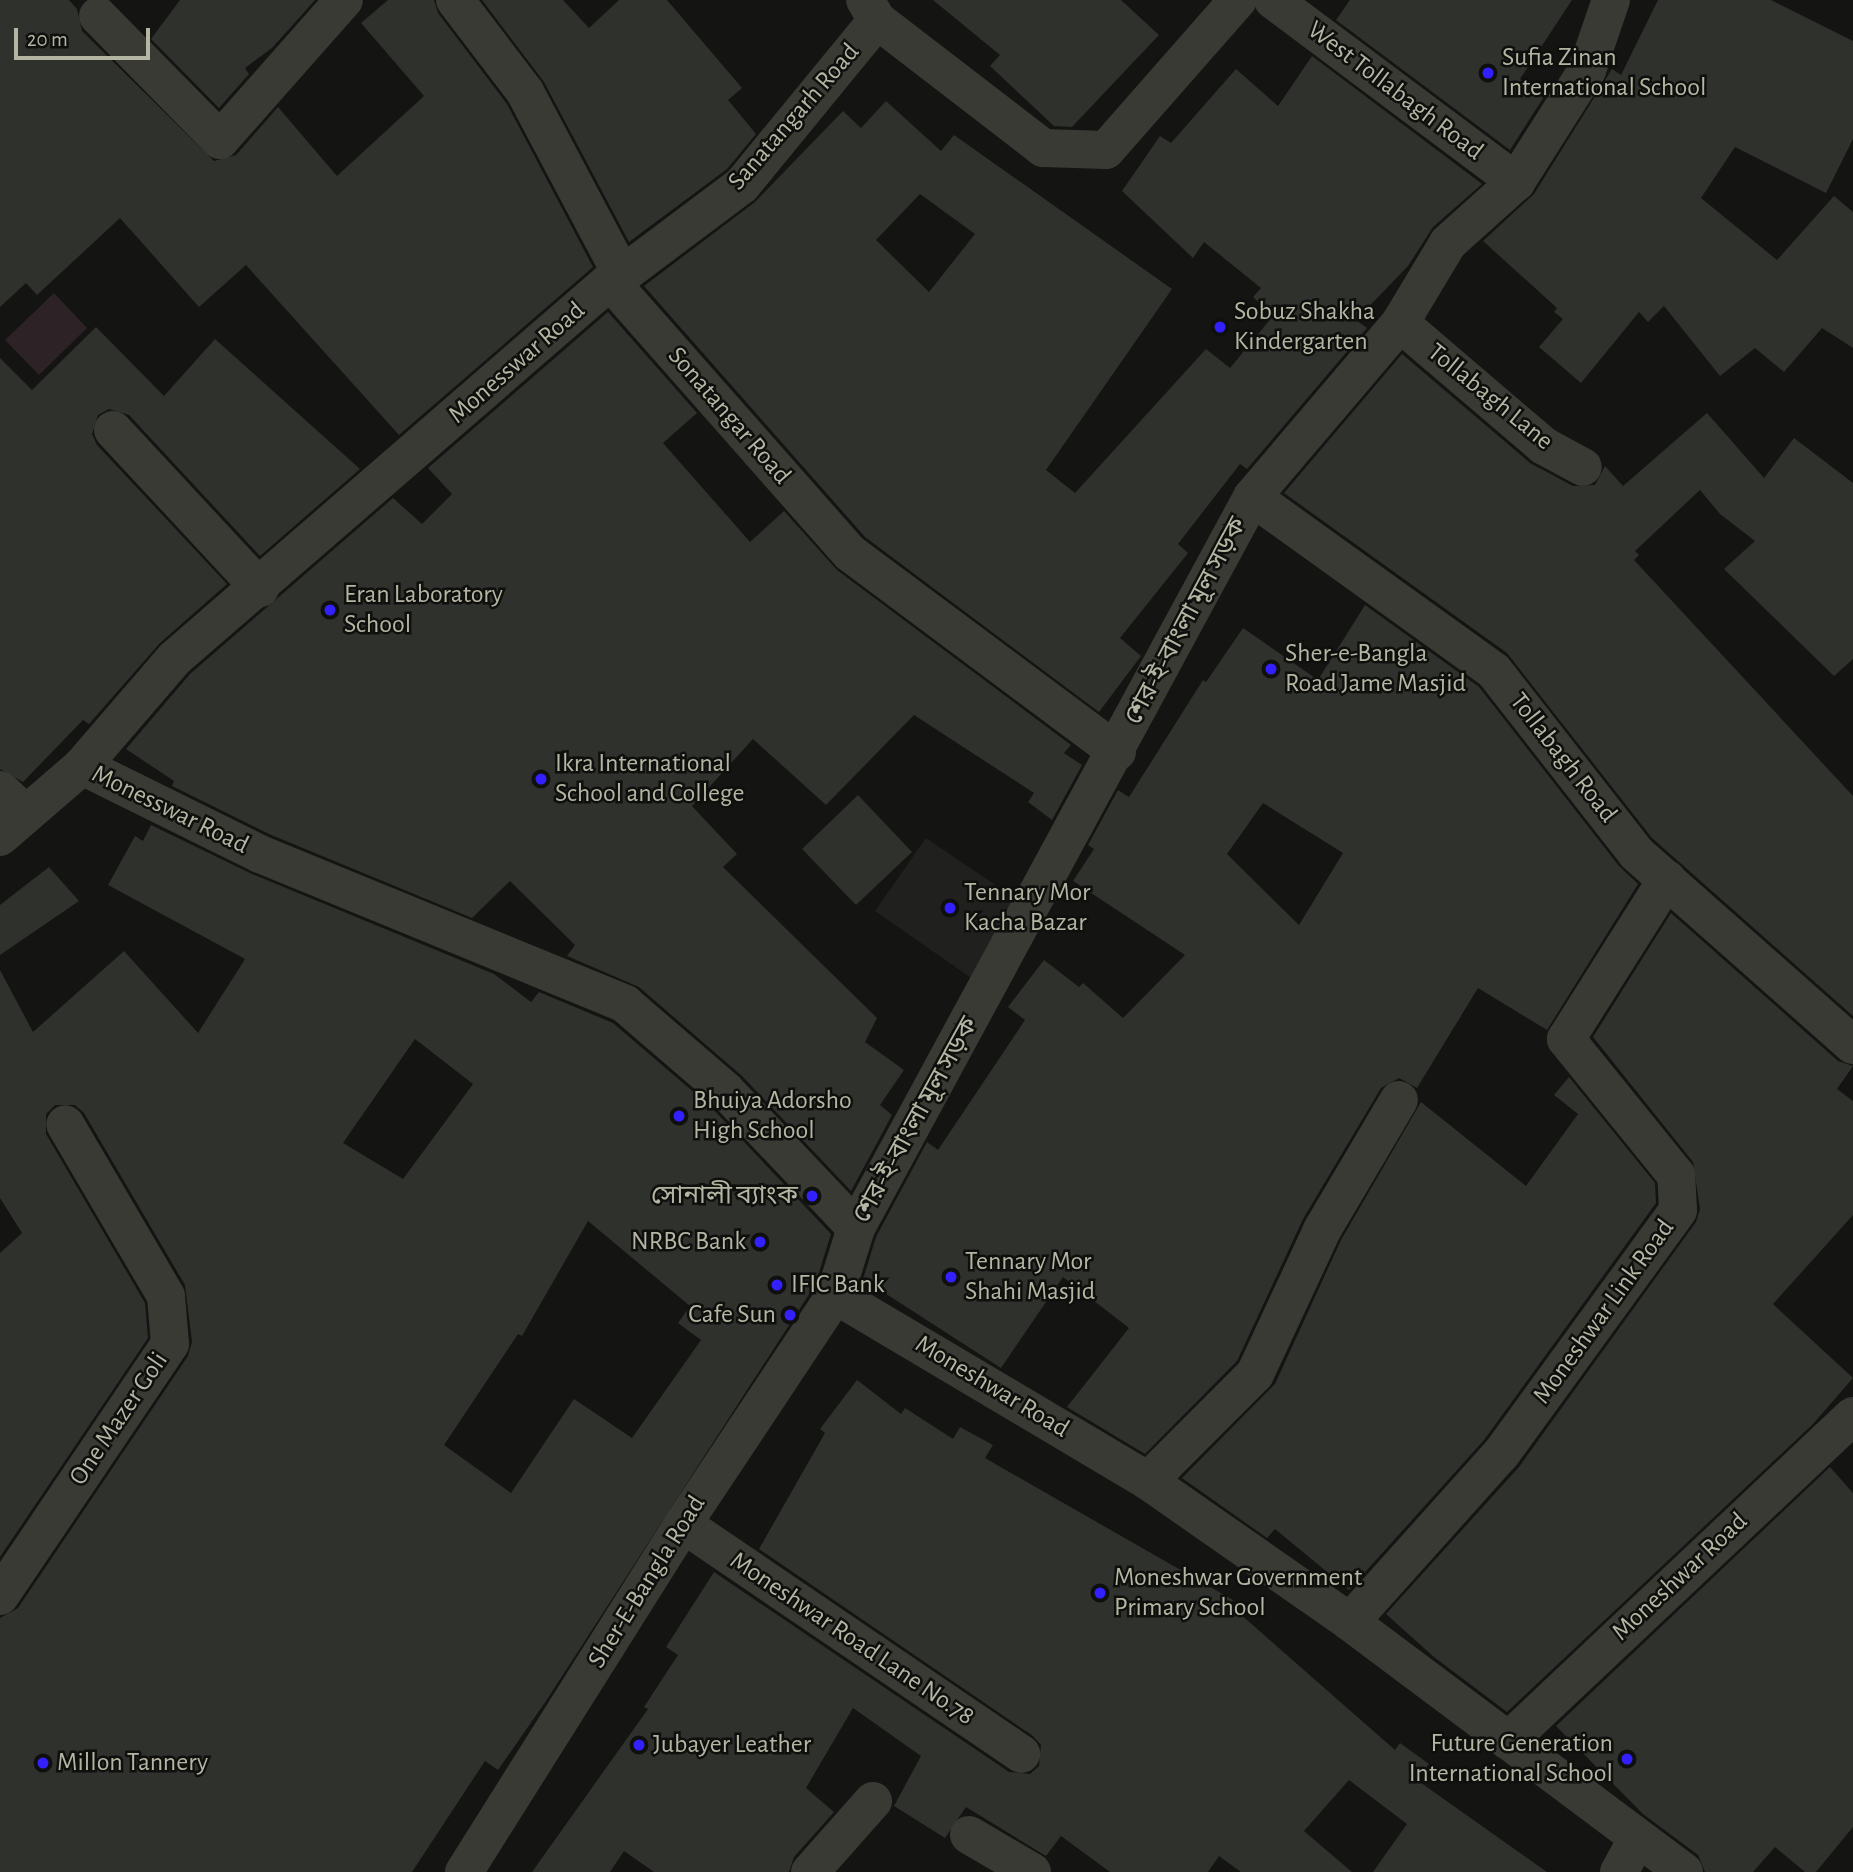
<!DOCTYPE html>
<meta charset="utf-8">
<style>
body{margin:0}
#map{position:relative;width:1853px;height:1872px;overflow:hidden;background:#141412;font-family:"Alegreya Sans","Noto Sans Bengali",sans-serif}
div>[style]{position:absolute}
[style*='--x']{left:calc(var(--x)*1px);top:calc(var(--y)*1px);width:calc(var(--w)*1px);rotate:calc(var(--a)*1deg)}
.built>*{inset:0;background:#20211e}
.green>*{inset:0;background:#2d2226}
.building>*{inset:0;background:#2f312d}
.minor>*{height:38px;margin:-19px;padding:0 19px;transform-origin:19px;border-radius:19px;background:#383a33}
.dots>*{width:19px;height:19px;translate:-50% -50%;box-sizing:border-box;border:4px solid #0f0f0d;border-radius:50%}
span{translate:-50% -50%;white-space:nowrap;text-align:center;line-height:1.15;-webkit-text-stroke:5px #0f0f0d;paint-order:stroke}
.poi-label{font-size:26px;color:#b4b6a3}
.left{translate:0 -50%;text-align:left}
.right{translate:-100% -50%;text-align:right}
.street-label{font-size:26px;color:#b4b6a3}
.scale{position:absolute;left:14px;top:28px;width:136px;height:32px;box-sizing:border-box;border:4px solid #b4b6a3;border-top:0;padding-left:9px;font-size:21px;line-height:24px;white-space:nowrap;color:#b4b6a3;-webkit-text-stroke:5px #0f0f0d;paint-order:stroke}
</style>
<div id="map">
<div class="built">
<div style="clip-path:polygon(926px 838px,1025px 905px,974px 980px,875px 911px)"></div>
</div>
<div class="green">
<div style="clip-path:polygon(54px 293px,87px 328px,39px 375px,5px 340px)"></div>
</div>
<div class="building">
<div style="clip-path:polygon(0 0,69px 0,77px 9px,82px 31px,214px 161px,236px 155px,278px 107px,337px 176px,424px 96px,361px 23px,388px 0,434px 0,438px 13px,507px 104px,593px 267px,399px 435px,246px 265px,199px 307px,120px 218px,37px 295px,26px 283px,0 307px)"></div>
<div style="clip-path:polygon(180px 0,315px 0,272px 48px,245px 68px,249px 74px,219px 108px,151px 39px)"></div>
<div style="clip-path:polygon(482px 0,563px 0,589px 28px,619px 0,667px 0,742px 88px,728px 100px,756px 134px,727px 169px,629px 242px,544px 82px)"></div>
<div style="clip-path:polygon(933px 0,1121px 0,1159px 35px,1072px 127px,1054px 126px,990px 66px,1000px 55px)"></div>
<div style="clip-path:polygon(1350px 0,1572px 0,1520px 79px,1545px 95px,1510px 150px,1336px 20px)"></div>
<div style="clip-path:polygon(1658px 0,1771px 0,1853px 41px,1853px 139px,1826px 193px,1735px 147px,1701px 198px,1777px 260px,1834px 196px,1853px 212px,1853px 348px,1822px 328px,1784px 372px,1755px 348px,1720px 376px,1664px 306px,1648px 322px,1639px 312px,1581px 383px,1539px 347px,1563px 319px,1554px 312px,1557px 308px,1483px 241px,1534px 194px,1612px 69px,1621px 75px)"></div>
<div style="clip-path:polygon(evenodd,1312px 56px,1482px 184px,1433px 227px,1408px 266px,1356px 320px,1367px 328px,1247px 469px,1240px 464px,1178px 544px,1188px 553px,1120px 638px,1141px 656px,1099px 712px,865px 537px,644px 286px,755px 202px,843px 111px,861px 128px,886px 101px,941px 151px,954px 135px,1172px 289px,1046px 470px,1075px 493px,1206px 349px,1230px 368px,1273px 316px,1253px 297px,1261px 288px,1204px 242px,1193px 258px,1122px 191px,1160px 136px,1171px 143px,1236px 69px,1278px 106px,1312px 56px,920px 194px,975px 234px,929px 292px,876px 240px,920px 194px)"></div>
<div style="clip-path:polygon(608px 312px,697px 413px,663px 443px,750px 542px,784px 511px,837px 570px,1071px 745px,1064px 753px,1082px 765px,1052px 820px,1028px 802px,1034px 793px,914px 715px,826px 805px,753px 739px,692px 806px,737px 854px,723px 867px,877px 1018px,865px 1042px,904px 1070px,880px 1105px,892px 1115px,851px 1191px,742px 1076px,639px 987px,567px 956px,575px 945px,510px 881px,472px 918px,269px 834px,172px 786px,174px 781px,126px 749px,190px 674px,393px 498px,422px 524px,452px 494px,428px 468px)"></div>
<div style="clip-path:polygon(96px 327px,164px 396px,215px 339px,360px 469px,260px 556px,129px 415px,109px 409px,98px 415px,92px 434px,97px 445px,227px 584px,160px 643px,89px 724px,83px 720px,23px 782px,0 769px,0 358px,32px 390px)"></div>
<div style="clip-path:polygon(1402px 354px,1530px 463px,1573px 486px,1595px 485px,1605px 466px,1623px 486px,1707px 413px,1764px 478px,1794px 438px,1853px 483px,1853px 659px,1834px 676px,1724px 569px,1755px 541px,1720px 514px,1700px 490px,1635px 551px,1639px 555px,1634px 560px,1853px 796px,1853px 1016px,1652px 838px,1507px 653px,1284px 493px)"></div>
<div style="clip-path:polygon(evenodd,1365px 605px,1479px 687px,1619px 866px,1638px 884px,1547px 1030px,1478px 988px,1417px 1088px,1399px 1078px,1381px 1088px,1303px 1219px,1237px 1361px,1145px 1454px,1067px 1407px,1129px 1328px,1063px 1277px,1001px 1368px,863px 1279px,876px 1237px,927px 1142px,938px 1150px,1025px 1020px,1008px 1007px,1044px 960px,1079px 987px,1083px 983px,1123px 1018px,1185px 955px,1073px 881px,1094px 849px,1088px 845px,1118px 790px,1129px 797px,1203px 680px,1206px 682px,1243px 628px,1318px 680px,1365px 605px,1263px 803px,1343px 853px,1299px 925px,1227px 854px,1263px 803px)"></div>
<div style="clip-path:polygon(858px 795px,912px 852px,856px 905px,802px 849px)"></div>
<div style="clip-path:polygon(evenodd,151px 825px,252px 874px,494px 974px,531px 1002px,539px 992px,613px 1023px,711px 1107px,831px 1234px,815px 1285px,546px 1701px,498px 1770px,485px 1761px,412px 1872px,0 1872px,0 1618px,18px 1608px,188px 1356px,192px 1342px,185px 1285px,84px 1113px,75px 1105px,55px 1105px,46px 1114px,46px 1134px,145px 1303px,148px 1338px,0 1557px,0 1253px,22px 1233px,0 1198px,0 970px,33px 1032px,124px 951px,198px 1033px,245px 959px,108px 885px,135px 836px,143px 841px,151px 825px,415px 1039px,473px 1084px,403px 1179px,343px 1143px,415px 1039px,151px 825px,588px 1221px,690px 1306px,678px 1323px,701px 1340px,632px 1438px,574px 1399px,511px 1493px,444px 1445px,518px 1334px,522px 1336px,588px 1221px)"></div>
<div style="clip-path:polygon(49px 867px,79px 901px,0 955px,0 905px)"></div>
<div style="clip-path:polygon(1671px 913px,1838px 1061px,1853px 1066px,1837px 1089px,1853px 1101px,1853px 1215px,1773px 1304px,1853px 1378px,1813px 1424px,1507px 1712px,1434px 1657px,1386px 1614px,1519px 1467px,1696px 1222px,1700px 1209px,1693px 1162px,1593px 1037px)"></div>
<div style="clip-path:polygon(1569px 1077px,1655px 1183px,1656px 1203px,1484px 1440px,1349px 1590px,1275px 1529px,1267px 1538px,1182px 1478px,1275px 1384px,1341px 1240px,1421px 1102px,1526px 1186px,1578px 1114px,1554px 1095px)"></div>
<div style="clip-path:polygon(857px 1380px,901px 1414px,905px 1408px,953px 1439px,960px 1427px,993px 1445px,985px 1458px,1233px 1600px,1230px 1605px,1395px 1750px,1400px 1743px,1429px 1764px,1417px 1780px,1547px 1872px,1373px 1872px,1407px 1824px,1349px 1780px,1304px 1831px,1352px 1872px,1241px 1872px,1219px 1856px,1208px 1872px,1110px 1872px,1061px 1836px,1046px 1856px,966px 1807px,945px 1838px,894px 1806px,921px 1756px,853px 1708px,806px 1788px,834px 1812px,794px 1857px,789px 1872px,654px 1872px,624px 1851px,610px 1872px,532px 1872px,648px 1709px,644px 1707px,678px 1655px,666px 1647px,714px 1572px,1009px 1772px,1030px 1774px,1039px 1766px,1041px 1745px,1033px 1736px,759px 1549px,825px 1433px,820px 1429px)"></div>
<div style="clip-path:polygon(1830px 1467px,1853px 1493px,1853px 1827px,1816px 1872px,1805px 1872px,1775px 1847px,1753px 1872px,1705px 1872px,1698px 1855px,1643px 1814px,1556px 1726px)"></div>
</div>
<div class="minor">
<div style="--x:455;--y:0;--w:116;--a:52.7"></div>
<div style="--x:525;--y:92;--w:207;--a:62.1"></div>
<div style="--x:622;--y:275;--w:13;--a:153"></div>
<div style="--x:610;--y:281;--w:363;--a:48.6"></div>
<div style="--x:850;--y:553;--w:333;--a:36.7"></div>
<div style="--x:1273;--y:0;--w:304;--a:36.8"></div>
<div style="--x:98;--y:16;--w:174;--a:45.5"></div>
<div style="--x:220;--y:140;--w:187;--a:-48.5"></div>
<div style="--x:877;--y:20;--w:210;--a:37.6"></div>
<div style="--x:1043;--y:148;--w:63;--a:1.8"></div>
<div style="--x:1106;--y:150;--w:200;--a:-48.7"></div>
<div style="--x:622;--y:275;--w:150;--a:-36.9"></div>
<div style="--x:742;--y:185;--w:213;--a:-50.7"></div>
<div style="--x:877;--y:20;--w:23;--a:-121"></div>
<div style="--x:1400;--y:323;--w:189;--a:40.5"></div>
<div style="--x:1544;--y:446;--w:44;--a:28.3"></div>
<div style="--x:113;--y:430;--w:216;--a:47.1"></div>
<div style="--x:1252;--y:497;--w:298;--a:35.7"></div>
<div style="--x:1494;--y:671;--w:231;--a:52"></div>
<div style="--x:1636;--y:853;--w:290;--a:41.5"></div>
<div style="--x:82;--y:766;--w:199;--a:26.3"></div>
<div style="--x:260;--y:854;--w:395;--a:22.3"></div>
<div style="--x:625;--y:1004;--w:133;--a:40.7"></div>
<div style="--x:726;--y:1091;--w:189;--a:46.5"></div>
<div style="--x:0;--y:790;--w:35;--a:43"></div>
<div style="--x:0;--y:837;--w:108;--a:-40.9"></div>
<div style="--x:82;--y:766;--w:141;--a:-49.3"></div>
<div style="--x:174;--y:659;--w:577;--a:-40.92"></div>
<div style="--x:835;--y:1295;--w:364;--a:30.7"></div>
<div style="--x:1148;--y:1481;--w:246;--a:34.9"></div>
<div style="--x:1350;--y:1622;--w:417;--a:36.8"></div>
<div style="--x:1148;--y:1481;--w:151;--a:-45"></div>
<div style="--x:1255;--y:1374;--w:159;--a:-65"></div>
<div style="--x:1322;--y:1230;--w:151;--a:-59.4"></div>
<div style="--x:683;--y:1524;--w:409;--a:34.2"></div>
<div style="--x:0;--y:1596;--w:304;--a:-56"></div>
<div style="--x:170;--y:1344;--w:48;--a:-94.8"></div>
<div style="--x:166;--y:1296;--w:199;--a:-120.4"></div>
<div style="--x:1350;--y:1622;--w:226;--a:-48.1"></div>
<div style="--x:1501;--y:1454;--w:301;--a:-54"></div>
<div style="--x:1678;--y:1210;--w:35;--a:-93"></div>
<div style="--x:1676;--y:1175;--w:175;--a:-129"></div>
<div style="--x:1566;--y:1039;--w:189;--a:-57.7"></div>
<div style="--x:1508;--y:1741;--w:474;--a:-43.3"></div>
<div style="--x:969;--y:1835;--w:73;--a:30.4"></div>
<div style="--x:464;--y:1872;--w:411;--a:-57.8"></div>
<div style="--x:683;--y:1524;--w:275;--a:-56.4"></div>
<div style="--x:835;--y:1295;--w:70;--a:-72.6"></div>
<div style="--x:856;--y:1228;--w:831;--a:-61.55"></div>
<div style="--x:1252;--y:497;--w:228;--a:-49.6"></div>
<div style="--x:1400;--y:323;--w:93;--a:-59"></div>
<div style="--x:1448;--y:243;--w:91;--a:-41.9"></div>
<div style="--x:1516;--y:182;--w:133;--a:-57.6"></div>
<div style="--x:1587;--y:70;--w:74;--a:-71.1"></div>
<div style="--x:810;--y:1872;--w:95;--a:-48.4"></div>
<div style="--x:1619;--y:1872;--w:39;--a:-61"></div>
</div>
<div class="dots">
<div style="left:1488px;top:73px;background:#3320ff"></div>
<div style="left:1220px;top:327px;background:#3320ff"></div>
<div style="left:330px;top:610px;background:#3320ff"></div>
<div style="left:1271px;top:669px;background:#3320ff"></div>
<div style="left:541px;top:779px;background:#3320ff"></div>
<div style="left:950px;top:908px;background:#3320ff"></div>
<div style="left:679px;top:1116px;background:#3320ff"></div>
<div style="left:812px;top:1196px;background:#3320ff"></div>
<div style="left:760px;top:1242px;background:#3320ff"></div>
<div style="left:951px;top:1277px;background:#3320ff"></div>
<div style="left:777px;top:1285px;background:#3320ff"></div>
<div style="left:790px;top:1315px;background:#3320ff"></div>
<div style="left:1100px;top:1593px;background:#3320ff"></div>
<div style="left:639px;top:1745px;background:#3320ff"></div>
<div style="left:1627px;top:1759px;background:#3320ff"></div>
<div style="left:43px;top:1763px;background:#3320ff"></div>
</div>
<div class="poi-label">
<span class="left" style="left:1502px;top:73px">Sufia Zinan<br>International School</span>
<span class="left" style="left:1234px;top:327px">Sobuz Shakha<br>Kindergarten</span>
<span class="left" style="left:344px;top:610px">Eran Laboratory<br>School</span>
<span class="left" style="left:1285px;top:669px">Sher-e-Bangla<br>Road Jame Masjid</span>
<span class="left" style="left:555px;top:779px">Ikra International<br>School and College</span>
<span class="left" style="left:964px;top:908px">Tennary Mor<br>Kacha Bazar</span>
<span class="left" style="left:693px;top:1116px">Bhuiya Adorsho<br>High School</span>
<span class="right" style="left:798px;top:1196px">সোনালী ব্যাংক</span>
<span class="right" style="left:746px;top:1242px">NRBC Bank</span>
<span class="left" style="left:965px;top:1277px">Tennary Mor<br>Shahi Masjid</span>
<span class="left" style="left:791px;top:1285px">IFIC Bank</span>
<span class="right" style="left:776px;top:1315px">Cafe Sun</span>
<span class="left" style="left:1114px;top:1593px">Moneshwar Government<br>Primary School</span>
<span class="right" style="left:1613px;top:1759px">Future Generation<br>International School</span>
<span class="left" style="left:653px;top:1745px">Jubayer Leather</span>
<span class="left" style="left:57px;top:1763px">Millon Tannery</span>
</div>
<div class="street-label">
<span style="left:1395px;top:91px;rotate:37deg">West Tollabagh Road</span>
<span style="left:794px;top:117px;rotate:-49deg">Sanatangarh Road</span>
<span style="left:517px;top:363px;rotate:-41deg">Monesswar Road</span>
<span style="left:1490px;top:397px;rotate:39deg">Tollabagh Lane</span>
<span style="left:729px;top:416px;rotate:49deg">Sonatangar Road</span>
<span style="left:1186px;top:621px;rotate:-62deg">শের-ই-বাংলা মূল সড়ক</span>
<span style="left:1563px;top:758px;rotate:52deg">Tollabagh Road</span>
<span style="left:170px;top:810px;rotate:26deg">Monesswar Road</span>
<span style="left:916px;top:1120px;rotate:-61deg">শের-ই-বাংলা মূল সড়ক</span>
<span style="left:1604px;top:1312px;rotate:-54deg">Moneshwar Link Road</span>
<span style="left:992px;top:1387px;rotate:31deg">Moneshwar Road</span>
<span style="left:119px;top:1419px;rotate:-56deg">One Mazer Goli</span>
<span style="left:1680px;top:1577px;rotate:-43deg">Moneshwar Road</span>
<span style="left:647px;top:1582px;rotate:-58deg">Sher-E-Bangla Road</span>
<span style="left:852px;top:1639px;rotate:34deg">Moneshwar Road Lane No.78</span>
</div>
<div class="scale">20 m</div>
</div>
